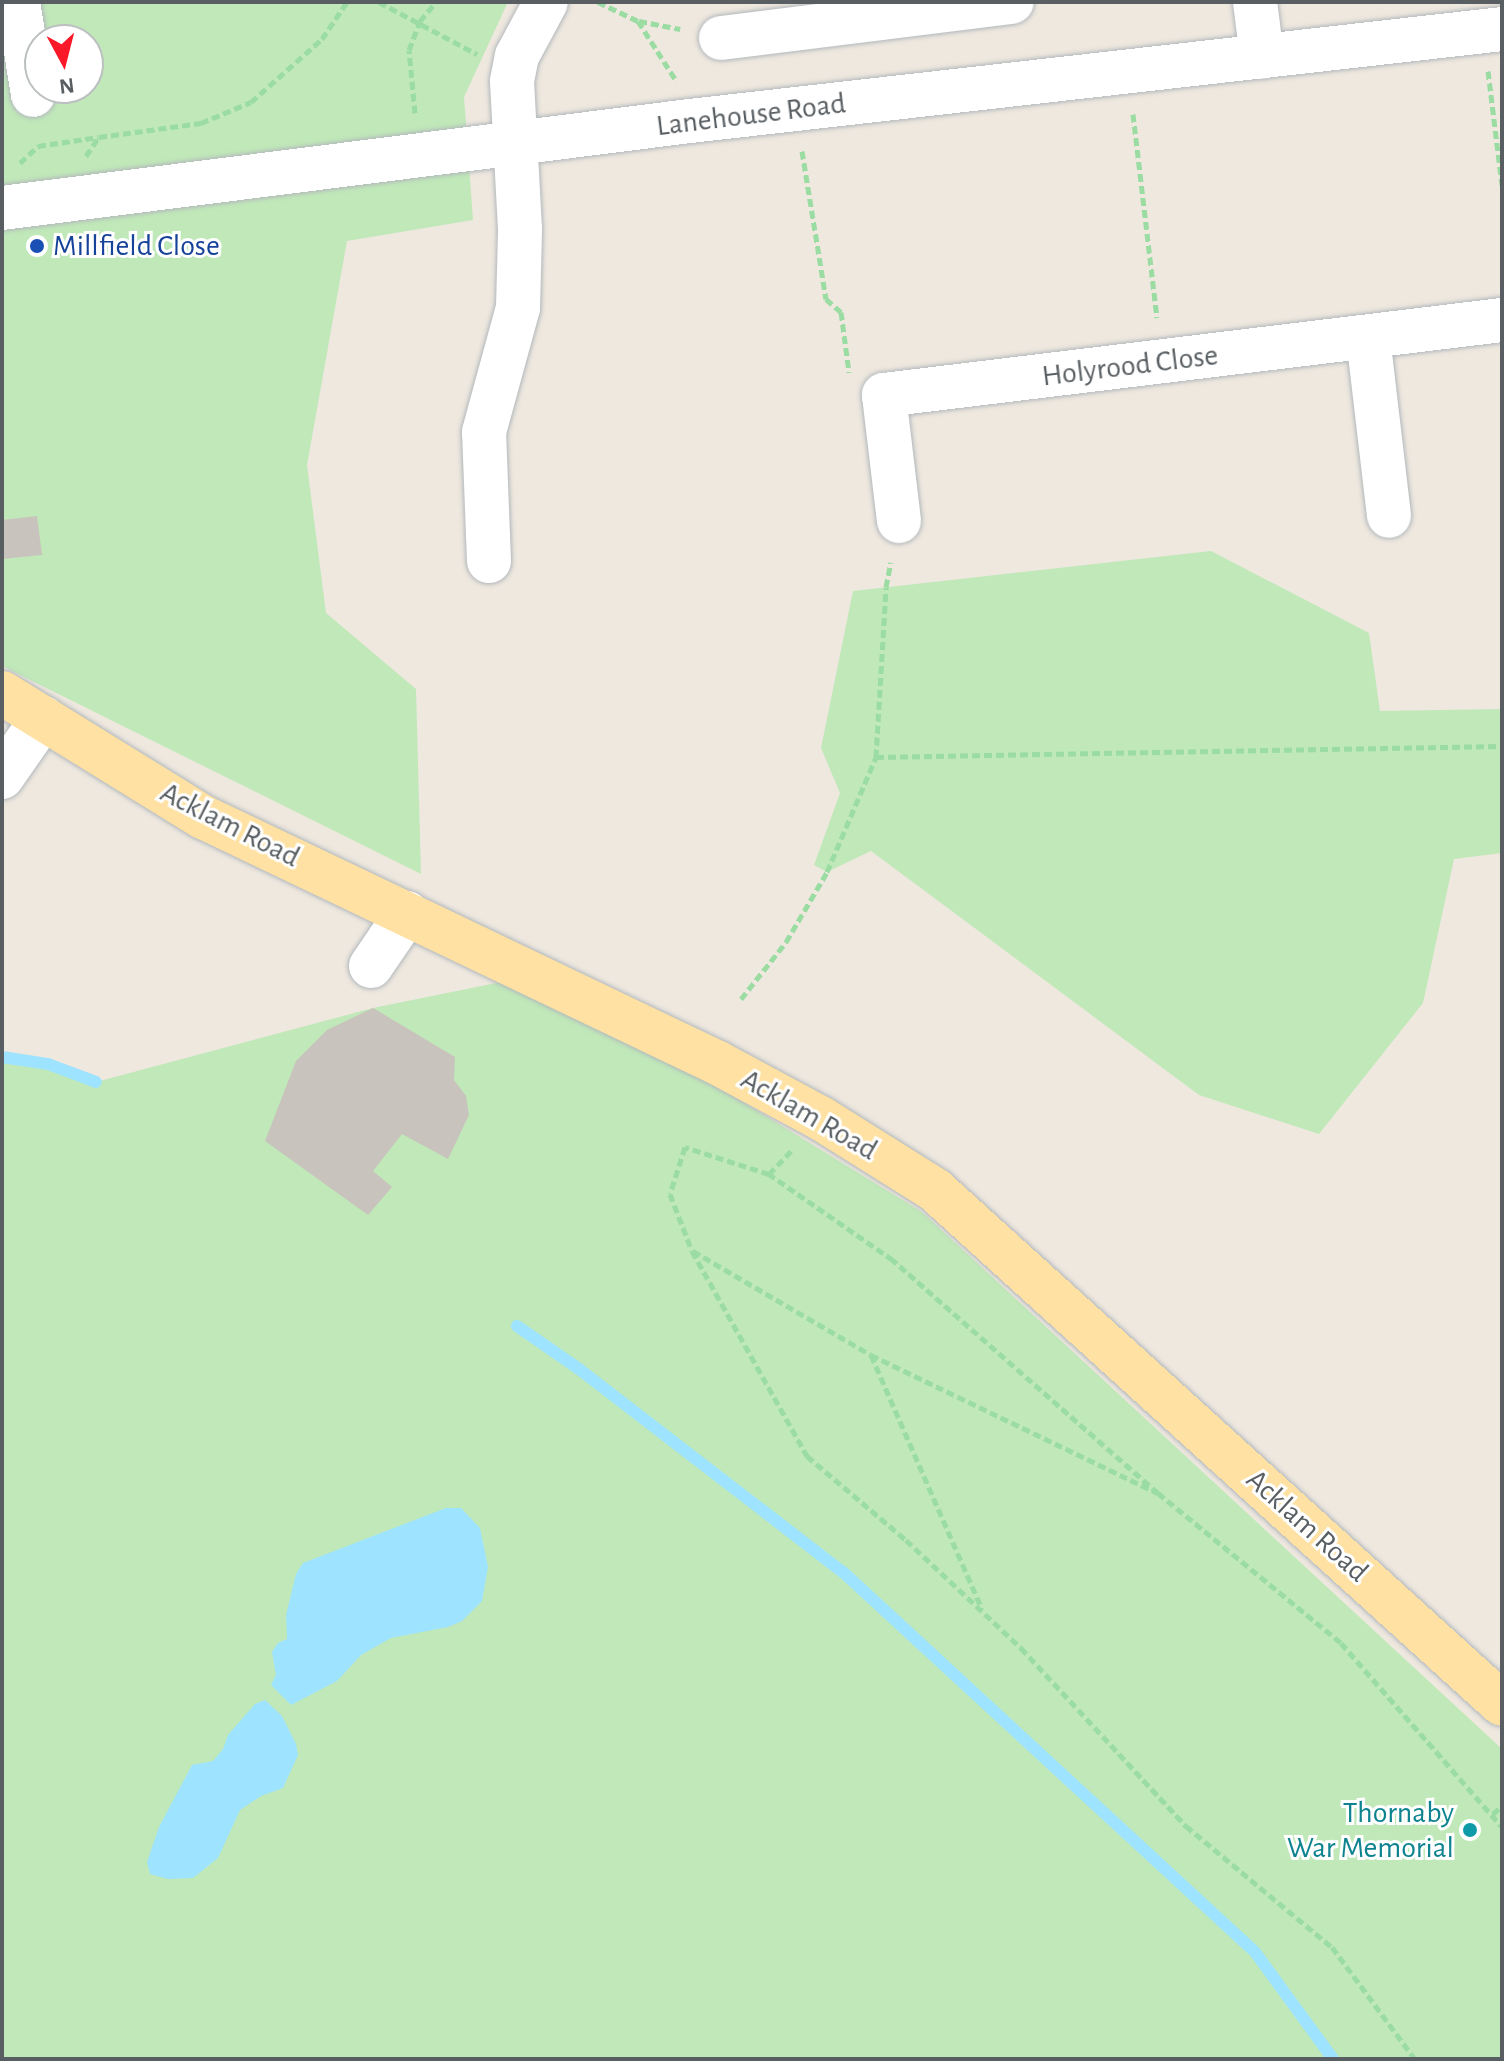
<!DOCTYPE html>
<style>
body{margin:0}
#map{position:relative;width:1504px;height:2061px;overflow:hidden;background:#eee8df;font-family:"Alegreya Sans",sans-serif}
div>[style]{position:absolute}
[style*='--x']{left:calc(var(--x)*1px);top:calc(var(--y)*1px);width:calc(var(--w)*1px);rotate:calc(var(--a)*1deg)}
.green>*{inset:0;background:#c0e8b9}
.water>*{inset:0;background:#9ee3ff}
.stream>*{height:12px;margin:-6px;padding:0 6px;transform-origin:6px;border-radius:6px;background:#9ee3ff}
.building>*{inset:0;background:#c8c3bc}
.path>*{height:5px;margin-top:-2.5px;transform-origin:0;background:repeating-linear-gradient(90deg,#9adca2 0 8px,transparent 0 12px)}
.roads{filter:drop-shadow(0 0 2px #b3b8bc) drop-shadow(0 0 2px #b3b8bc)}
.minor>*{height:44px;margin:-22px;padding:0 22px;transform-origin:22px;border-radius:22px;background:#fff}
.major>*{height:44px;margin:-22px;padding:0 22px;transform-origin:22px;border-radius:22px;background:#ffe2a3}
.dots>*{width:22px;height:22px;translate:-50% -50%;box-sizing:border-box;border:4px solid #fff;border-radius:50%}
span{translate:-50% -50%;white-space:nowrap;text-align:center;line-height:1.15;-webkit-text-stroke:6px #fff;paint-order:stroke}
.street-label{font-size:30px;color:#585e62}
.transit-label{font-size:30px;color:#164399}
.left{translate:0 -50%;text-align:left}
.culture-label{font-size:30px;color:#0d838f}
.right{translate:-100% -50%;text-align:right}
.frame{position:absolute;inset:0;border:4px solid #585e62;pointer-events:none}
.north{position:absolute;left:24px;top:24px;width:80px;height:80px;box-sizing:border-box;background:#fff;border:2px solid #bcbfc0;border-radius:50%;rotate:173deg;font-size:22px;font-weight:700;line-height:32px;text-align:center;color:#585e62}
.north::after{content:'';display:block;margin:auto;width:28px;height:36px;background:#fb1828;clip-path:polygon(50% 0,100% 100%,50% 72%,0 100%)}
</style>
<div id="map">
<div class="green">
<div style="clip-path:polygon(evenodd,2px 2px,508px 2px,464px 97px,473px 220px,347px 241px,307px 465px,326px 613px,416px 689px,421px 874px,2px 666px,2px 2px,40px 40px,88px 40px,88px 88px,40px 88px,40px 40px)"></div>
<div style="clip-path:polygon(1211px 551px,1369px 633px,1380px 711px,1502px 709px,1502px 853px,1454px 859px,1423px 1003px,1319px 1134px,1199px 1095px,871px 851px,827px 872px,814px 865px,840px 793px,821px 748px,853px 591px)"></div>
<div style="clip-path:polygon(506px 981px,694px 1072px,922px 1212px,1502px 1749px,1502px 2059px,2px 2059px,2px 1057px,48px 1064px,96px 1082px,373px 1008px)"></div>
</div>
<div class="water">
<div style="clip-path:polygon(446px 1508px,461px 1508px,480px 1528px,488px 1567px,482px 1601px,462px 1621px,448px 1627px,391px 1638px,361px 1655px,337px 1681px,291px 1705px,271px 1685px,276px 1675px,272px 1652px,278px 1643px,287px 1639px,286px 1615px,296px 1574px,303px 1563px)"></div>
<div style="clip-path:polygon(265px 1700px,282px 1716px,296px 1744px,298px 1755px,283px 1788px,261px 1796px,240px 1810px,218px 1858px,193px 1878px,168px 1879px,150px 1874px,147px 1862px,159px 1827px,192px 1765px,213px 1761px,223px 1749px,228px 1735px,255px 1704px)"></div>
</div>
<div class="stream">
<div style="--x:2;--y:1057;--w:47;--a:8.7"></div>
<div style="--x:48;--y:1064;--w:51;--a:20.6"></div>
<div style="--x:517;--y:1326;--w:75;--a:34.7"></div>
<div style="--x:579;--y:1369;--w:333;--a:37.6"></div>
<div style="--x:843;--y:1572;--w:560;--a:42.69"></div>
<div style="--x:1255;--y:1952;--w:132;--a:53.9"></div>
</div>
<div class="building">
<div style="clip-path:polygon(37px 516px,42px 555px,2px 559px,2px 520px)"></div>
<div style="clip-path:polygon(373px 1008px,455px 1057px,454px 1080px,466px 1096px,469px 1115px,448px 1159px,402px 1134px,373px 1171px,392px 1187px,368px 1215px,265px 1141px,296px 1061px,327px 1030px)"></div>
</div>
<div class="path">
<div style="--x:379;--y:2;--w:111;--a:28"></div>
<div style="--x:598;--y:2;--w:44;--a:25.4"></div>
<div style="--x:638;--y:21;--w:72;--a:57.4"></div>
<div style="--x:639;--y:21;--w:42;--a:11"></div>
<div style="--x:1488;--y:71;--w:115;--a:83"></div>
<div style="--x:415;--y:113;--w:63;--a:-95.4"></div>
<div style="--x:409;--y:50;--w:31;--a:-69"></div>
<div style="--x:420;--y:21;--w:25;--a:-50"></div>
<div style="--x:1133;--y:114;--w:205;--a:83.3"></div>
<div style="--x:802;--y:151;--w:150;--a:80.8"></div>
<div style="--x:826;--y:299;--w:20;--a:41"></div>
<div style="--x:841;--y:312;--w:61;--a:82.4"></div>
<div style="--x:86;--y:156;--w:23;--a:-56"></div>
<div style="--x:99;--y:137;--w:103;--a:-7.8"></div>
<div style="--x:201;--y:123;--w:54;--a:-22.8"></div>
<div style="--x:251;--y:102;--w:95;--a:-41.6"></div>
<div style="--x:322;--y:39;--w:45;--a:-56"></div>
<div style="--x:20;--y:163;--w:25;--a:-43"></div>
<div style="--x:38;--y:146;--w:61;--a:-8.5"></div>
<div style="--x:876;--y:757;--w:626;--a:-1.01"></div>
<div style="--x:741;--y:999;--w:73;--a:-51.7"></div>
<div style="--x:786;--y:942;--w:81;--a:-59.6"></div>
<div style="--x:827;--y:872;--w:125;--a:-66.9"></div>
<div style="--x:876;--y:757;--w:170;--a:-86.6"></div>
<div style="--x:886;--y:587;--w:25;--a:-79"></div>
<div style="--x:769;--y:1174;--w:35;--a:-46"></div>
<div style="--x:693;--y:1251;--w:206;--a:30.3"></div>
<div style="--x:871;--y:1355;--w:318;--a:25.7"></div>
<div style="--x:1158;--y:1493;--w:237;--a:39.3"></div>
<div style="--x:1341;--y:1643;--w:244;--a:48.8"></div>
<div style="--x:871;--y:1355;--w:277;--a:66.4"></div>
<div style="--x:1158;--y:1493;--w:353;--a:-138.7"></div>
<div style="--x:893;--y:1260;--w:151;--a:-145.3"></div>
<div style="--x:769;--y:1174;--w:88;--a:-162.2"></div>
<div style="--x:685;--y:1147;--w:49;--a:107.7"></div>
<div style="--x:670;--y:1194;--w:61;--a:68.9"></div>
<div style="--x:692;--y:1251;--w:235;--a:60.7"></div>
<div style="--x:807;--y:1456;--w:130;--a:40.3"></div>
<div style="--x:906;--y:1540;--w:158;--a:43.2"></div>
<div style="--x:1021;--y:1648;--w:243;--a:47.2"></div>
<div style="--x:1186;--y:1826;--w:190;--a:39.7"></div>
<div style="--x:1332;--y:1947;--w:139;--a:53.5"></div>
<div style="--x:1493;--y:1814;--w:12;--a:-42"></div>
</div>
<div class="roads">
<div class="minor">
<div style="--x:18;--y:2;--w:94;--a:80.8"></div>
<div style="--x:1255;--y:2;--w:55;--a:82.7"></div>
<div style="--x:721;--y:38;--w:293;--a:-7.1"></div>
<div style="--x:2;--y:208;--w:693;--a:-7.21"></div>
<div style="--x:690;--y:121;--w:817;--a:-6.46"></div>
<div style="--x:1368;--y:337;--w:180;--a:83.3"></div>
<div style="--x:899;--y:521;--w:127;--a:-96.8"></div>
<div style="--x:884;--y:395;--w:623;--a:-6.92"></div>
<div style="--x:489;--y:561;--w:129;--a:-92.2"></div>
<div style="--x:484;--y:432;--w:129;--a:-74.7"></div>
<div style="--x:518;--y:308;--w:79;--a:-88.5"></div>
<div style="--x:520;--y:229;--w:148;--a:-93.1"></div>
<div style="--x:512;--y:81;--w:25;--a:-79"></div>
<div style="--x:517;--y:56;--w:61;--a:-61.8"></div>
<div style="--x:2;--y:777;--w:72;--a:-55.2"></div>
<div style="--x:371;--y:966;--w:64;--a:-55.8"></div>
</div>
<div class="major">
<div style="--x:2;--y:693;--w:236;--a:31.7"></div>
<div style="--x:203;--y:817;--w:571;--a:25.53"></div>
<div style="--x:718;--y:1063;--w:118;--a:28.3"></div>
<div style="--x:822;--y:1119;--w:133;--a:32.1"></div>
<div style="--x:935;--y:1190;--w:765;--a:42.19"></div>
</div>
</div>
<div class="dots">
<div style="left:37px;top:246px;background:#1a4fb4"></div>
<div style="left:1470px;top:1830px;background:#0f9aa8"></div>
</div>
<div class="street-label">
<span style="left:751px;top:115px;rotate:-7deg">Lanehouse Road</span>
<span style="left:1130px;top:366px;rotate:-7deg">Holyrood Close</span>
<span style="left:230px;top:825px;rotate:27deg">Acklam Road</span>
<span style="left:809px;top:1115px;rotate:30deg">Acklam Road</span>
<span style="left:1307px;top:1526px;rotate:42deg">Acklam Road</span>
</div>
<div class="transit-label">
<span class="left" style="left:53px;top:246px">Millfield Close</span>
</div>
<div class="culture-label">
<span class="right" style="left:1454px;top:1830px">Thornaby<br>War Memorial</span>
</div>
<div class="frame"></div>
<div class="north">N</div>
</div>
